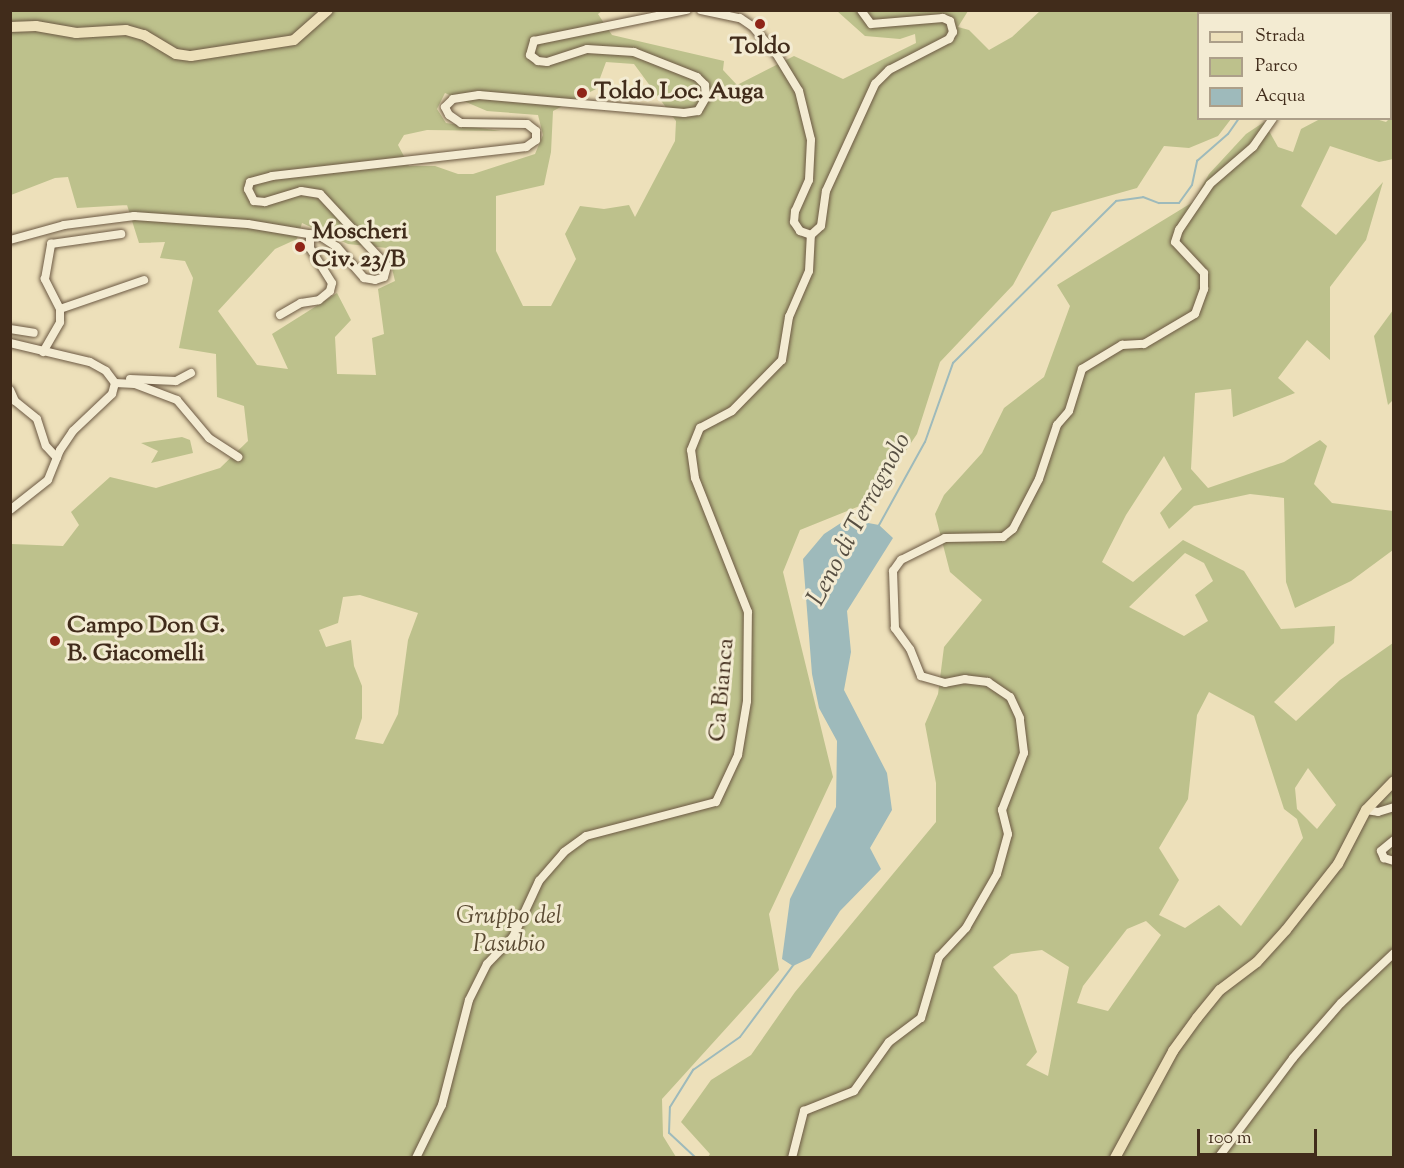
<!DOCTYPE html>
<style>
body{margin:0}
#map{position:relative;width:1404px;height:1168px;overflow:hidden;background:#ede0ba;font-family:"Sorts Mill Goudy",serif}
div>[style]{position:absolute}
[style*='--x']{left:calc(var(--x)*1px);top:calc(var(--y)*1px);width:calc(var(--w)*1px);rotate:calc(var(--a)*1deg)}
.green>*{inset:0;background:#bdc18c}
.water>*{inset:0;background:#9ebabb}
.stream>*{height:2px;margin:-1px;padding:0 1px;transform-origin:1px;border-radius:1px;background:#9ebabb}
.minor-tunnel>*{height:8px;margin-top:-4px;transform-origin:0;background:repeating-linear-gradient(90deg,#cbbc9a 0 8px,transparent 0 12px)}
.roads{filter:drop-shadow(0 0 2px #6c5943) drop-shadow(0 0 2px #6c5943)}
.minor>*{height:8px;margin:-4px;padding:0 4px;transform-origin:4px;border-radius:4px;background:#f3ebd2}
.major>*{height:10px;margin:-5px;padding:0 5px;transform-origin:5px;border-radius:5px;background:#ede0ba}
.dots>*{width:16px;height:16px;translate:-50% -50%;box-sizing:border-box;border:3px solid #f3ebd2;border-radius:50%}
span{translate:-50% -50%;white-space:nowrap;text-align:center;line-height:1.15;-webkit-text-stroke:6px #f3ebd2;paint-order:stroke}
.poi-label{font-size:24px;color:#412c1b;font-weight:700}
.left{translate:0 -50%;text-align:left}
.street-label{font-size:24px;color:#412c1b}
.park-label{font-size:24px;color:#5a4a32;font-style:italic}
.water-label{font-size:26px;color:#585043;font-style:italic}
.frame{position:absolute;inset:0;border:12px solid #412c1b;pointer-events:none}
.legend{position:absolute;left:1197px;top:12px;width:195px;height:108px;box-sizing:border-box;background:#f3ebd2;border:2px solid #ac9f89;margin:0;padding:8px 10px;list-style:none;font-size:18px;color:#412c1b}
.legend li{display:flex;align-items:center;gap:12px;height:30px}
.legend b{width:30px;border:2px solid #ac9f89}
.scale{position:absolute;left:1197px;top:1129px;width:120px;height:27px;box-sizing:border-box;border:3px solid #412c1b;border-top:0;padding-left:8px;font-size:18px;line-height:21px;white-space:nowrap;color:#412c1b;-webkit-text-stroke:4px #f3ebd2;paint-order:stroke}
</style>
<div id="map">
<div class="green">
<div style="clip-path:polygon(evenodd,11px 11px,602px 11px,598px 14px,612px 35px,724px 61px,723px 70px,737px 85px,794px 56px,843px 79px,916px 43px,915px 34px,900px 39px,865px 36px,837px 11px,968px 11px,958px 27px,969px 30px,989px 50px,1012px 37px,1040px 11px,1210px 11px,1211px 13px,1198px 14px,1198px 118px,1231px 119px,1218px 136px,1189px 148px,1164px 146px,1137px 188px,1052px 212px,1013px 285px,940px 362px,917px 434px,872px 501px,800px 530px,783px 572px,833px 777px,769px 914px,779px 970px,662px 1099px,663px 1136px,676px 1157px,11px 1157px,11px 544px,63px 546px,79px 525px,71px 512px,110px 477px,156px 488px,220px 468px,248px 441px,244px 406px,217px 397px,216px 354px,179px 348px,193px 278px,185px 261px,160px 258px,165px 242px,139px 243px,127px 205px,77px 208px,68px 177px,55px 178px,11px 195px,11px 11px,606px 62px,634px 64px,676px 121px,675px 141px,635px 217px,629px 205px,604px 209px,580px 206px,565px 234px,576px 259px,551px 306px,523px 306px,496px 251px,496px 196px,544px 185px,551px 152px,553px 111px,596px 89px,606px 62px,11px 11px,445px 93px,487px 111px,538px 115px,543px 135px,535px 154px,473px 174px,458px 174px,435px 166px,409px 166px,398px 145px,404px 135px,427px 130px,501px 131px,446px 123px,437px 109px,445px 93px,11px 11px,302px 223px,348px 244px,387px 248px,395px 281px,378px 289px,384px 334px,372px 338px,376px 375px,337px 374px,335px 337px,351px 320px,337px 293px,272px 334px,288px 369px,257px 365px,218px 311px,275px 249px,297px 239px,302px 223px,11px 11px,360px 595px,418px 613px,408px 640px,398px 714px,383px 744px,355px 739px,362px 718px,362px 686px,354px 666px,351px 640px,326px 647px,319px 630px,338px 623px,343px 597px,360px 595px)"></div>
<div style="clip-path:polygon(1257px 11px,1393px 11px,1393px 57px,1391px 59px,1390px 14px,1256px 13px)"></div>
<div style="clip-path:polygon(evenodd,1393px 100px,1393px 159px,1379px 162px,1330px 146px,1301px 206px,1336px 235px,1383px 182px,1366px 240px,1330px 287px,1330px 360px,1307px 340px,1278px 378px,1295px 393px,1233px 417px,1231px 389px,1195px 393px,1191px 469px,1208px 488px,1284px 462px,1320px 440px,1327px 446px,1314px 484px,1332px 503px,1393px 511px,1393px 550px,1351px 581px,1295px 608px,1286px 582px,1284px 498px,1250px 494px,1194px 506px,1169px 529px,1160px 513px,1182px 489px,1164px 456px,1126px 515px,1102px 562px,1133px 582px,1183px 540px,1244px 571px,1281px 629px,1335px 626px,1334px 643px,1274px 702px,1296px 721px,1340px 680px,1393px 643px,1393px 1157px,708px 1157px,710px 1154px,681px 1122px,711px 1080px,751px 1055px,795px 992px,936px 822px,936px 783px,925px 724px,938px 694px,944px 647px,982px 600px,950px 572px,935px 514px,944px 495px,982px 453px,1004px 408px,1044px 377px,1070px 306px,1057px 285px,1193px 202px,1209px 174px,1246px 134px,1264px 122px,1278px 147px,1293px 152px,1301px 129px,1320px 119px,1376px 119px,1386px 122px,1390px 118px,1393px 100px,1185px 553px,1204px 563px,1213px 581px,1195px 595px,1208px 621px,1184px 636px,1129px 607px,1185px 553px,1393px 100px,1209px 692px,1254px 716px,1284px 809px,1297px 819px,1303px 838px,1241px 926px,1219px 905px,1185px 928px,1159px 915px,1179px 880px,1159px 848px,1188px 799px,1197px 715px,1209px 692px,1393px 100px,1308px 768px,1336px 805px,1317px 829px,1297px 809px,1295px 788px,1308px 768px,1393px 100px,1146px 921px,1161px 935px,1108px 1011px,1077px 1003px,1083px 986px,1127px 929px,1146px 921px,1393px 100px,1042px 950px,1069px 967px,1048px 1076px,1026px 1065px,1037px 1052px,1017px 995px,993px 967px,1011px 954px,1042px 950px)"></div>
<div style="clip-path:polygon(1393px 310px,1393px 400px,1388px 405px,1374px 336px)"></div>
<div style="clip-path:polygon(182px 437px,190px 440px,193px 453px,151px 463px,158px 451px,141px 443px)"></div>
</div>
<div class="water">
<div style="clip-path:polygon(847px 519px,879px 525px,893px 538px,847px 611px,851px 652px,844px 690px,887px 773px,892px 810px,870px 848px,881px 869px,840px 911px,810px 958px,793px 966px,782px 959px,790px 899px,836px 807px,837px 741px,819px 708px,812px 674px,803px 559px,824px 534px)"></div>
</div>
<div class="stream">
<div style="--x:1228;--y:14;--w:4;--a:-63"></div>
<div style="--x:878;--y:527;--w:97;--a:-61.1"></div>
<div style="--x:925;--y:442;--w:84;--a:-70.5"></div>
<div style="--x:953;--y:363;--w:230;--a:-44.8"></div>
<div style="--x:1116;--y:201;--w:27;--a:-8"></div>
<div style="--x:1143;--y:197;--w:17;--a:21"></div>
<div style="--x:1159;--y:203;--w:20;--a:0"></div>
<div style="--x:1179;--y:203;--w:22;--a:-54"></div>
<div style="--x:1192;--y:185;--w:25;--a:-78"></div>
<div style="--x:1197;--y:161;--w:41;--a:-41.1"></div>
<div style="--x:1228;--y:134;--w:19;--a:-55"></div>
<div style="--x:696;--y:1158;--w:37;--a:-137"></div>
<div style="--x:669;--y:1133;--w:26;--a:-88"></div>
<div style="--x:670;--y:1107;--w:44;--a:-58.1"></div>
<div style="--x:693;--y:1070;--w:57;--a:-35.1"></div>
<div style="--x:740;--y:1037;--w:91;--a:-53.5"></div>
</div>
<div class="minor-tunnel">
<div style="--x:1278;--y:14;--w:4;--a:-90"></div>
</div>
<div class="roads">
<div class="minor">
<div style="--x:701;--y:10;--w:40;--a:12"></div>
<div style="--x:740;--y:18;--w:14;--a:34"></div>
<div style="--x:752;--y:26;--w:38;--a:49"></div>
<div style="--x:777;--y:55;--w:42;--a:58.6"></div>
<div style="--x:799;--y:91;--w:50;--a:76.2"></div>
<div style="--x:811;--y:140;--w:40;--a:92.9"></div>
<div style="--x:809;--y:180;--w:34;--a:114"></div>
<div style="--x:795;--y:211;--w:11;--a:95"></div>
<div style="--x:794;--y:222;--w:11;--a:56"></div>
<div style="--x:800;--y:231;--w:12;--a:20"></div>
<div style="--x:811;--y:235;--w:13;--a:-42"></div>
<div style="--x:821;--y:226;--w:35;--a:-82"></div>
<div style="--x:826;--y:191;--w:118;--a:-65.4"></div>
<div style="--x:875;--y:84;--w:20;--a:-45"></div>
<div style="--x:889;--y:70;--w:68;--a:-27.3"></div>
<div style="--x:949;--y:39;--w:8;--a:-60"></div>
<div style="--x:953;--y:32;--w:11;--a:-105"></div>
<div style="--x:950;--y:21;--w:8;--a:-157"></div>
<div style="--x:943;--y:18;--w:72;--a:175.2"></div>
<div style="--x:871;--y:24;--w:17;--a:-126"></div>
<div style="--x:10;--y:240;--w:56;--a:-15.5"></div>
<div style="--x:64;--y:225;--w:71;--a:-7.3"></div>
<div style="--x:134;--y:216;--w:114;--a:4"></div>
<div style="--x:248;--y:224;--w:73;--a:9.5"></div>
<div style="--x:320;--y:236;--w:20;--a:33"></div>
<div style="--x:337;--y:247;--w:41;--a:48.9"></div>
<div style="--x:364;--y:278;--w:11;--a:10"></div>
<div style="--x:375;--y:280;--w:9;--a:-18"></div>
<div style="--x:384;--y:277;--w:11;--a:-75"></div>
<div style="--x:387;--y:266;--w:98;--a:-132.9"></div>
<div style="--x:320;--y:194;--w:19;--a:-171"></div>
<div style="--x:301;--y:191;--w:38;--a:163"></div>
<div style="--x:265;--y:202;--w:11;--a:-175"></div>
<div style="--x:254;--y:201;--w:13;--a:-117"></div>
<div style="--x:248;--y:189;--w:7;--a:-74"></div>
<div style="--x:250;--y:182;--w:23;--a:-15"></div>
<div style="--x:272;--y:176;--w:256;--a:-6.5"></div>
<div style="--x:526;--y:147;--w:12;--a:-35"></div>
<div style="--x:536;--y:140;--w:9;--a:-90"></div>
<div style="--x:536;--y:131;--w:11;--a:-142"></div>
<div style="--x:527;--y:124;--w:66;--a:-179.1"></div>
<div style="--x:461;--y:123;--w:14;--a:-146"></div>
<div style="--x:449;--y:115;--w:9;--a:-117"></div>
<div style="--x:445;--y:107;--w:11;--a:-45"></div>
<div style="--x:453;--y:99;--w:26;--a:-9"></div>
<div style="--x:479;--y:95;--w:206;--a:5"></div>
<div style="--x:684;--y:113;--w:14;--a:-8"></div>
<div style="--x:698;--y:111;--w:16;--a:-60"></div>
<div style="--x:706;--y:97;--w:12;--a:-95"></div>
<div style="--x:705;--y:85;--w:11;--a:-135"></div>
<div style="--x:697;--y:77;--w:68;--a:-158.4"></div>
<div style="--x:634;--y:52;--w:47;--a:-176.3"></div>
<div style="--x:587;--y:49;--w:42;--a:162"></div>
<div style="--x:547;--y:62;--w:9;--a:-174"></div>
<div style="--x:538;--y:61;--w:10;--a:-143"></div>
<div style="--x:530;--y:55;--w:15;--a:-74"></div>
<div style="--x:534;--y:41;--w:156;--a:-11.5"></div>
<div style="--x:60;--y:309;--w:34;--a:-117"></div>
<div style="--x:45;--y:279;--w:36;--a:-80"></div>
<div style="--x:51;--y:244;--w:71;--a:-8.1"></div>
<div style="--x:280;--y:315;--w:24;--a:-30"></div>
<div style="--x:301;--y:303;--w:18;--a:-9"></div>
<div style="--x:319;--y:300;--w:14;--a:-39"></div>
<div style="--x:330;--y:291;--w:8;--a:-76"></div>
<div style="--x:332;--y:283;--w:41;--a:-122.2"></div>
<div style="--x:310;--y:248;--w:14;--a:-90"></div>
<div style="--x:10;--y:329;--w:24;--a:9"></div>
<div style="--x:10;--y:343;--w:82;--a:13.4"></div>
<div style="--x:90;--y:362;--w:18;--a:29"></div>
<div style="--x:106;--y:371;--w:15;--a:53"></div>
<div style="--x:115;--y:383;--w:11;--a:105"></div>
<div style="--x:112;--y:394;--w:54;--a:136.5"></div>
<div style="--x:73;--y:431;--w:23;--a:124"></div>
<div style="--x:60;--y:450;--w:32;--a:112"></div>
<div style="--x:48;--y:480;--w:48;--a:141.7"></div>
<div style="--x:43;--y:352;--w:34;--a:-60"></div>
<div style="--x:60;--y:322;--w:13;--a:-90"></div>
<div style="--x:60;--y:309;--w:89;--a:-19"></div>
<div style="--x:130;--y:379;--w:46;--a:2.5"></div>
<div style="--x:176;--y:381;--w:17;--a:-28"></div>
<div style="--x:115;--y:383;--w:20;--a:3"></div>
<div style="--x:135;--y:384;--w:45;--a:20.9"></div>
<div style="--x:177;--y:400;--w:50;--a:49.9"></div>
<div style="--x:209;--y:438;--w:35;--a:33"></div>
<div style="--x:10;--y:390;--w:12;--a:66"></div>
<div style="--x:15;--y:401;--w:28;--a:39"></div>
<div style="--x:37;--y:419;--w:28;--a:72"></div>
<div style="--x:46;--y:446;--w:16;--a:47"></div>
<div style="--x:1366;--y:810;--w:12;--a:9"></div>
<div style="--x:1378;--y:812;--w:17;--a:-17"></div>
<div style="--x:1394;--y:840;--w:17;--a:140"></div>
<div style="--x:1381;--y:851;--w:8;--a:67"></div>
<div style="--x:1384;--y:858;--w:10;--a:17"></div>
<div style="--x:416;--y:1158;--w:59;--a:-63.9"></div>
<div style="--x:442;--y:1105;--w:108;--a:-75.6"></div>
<div style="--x:469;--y:1000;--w:40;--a:-63.4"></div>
<div style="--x:487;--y:964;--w:37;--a:-46"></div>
<div style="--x:513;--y:937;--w:62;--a:-65.1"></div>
<div style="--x:539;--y:881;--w:38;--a:-49"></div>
<div style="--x:564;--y:852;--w:27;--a:-36"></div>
<div style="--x:586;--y:836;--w:134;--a:-14.7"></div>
<div style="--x:716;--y:802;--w:52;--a:-64.9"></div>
<div style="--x:738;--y:755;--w:55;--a:-80.5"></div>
<div style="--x:747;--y:701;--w:89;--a:-89.4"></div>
<div style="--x:748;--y:612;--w:144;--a:-111.6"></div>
<div style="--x:695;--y:478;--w:28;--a:-98"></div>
<div style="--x:691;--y:450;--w:24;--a:-68"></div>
<div style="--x:700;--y:428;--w:36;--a:-28"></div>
<div style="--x:732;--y:411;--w:71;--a:-45.6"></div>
<div style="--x:782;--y:360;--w:44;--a:-80.8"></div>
<div style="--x:789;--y:317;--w:50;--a:-66.5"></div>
<div style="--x:809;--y:271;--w:36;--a:-87"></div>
<div style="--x:792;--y:1158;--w:49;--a:-75.7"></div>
<div style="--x:804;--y:1111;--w:54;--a:-21.8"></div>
<div style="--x:854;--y:1091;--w:60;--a:-54.5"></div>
<div style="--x:889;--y:1042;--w:40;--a:-37"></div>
<div style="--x:921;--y:1018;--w:64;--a:-73.6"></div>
<div style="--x:939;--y:957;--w:40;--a:-47"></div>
<div style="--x:966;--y:928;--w:62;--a:-60.1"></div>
<div style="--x:997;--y:874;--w:41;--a:-74.6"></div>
<div style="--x:1008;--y:834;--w:25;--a:-104"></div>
<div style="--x:1002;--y:810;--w:61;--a:-68.9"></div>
<div style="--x:1024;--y:753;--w:35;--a:-97"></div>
<div style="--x:1020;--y:718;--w:23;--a:-115"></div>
<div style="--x:1010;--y:697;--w:27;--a:-146"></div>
<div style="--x:988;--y:682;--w:23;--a:-173"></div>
<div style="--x:965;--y:679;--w:20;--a:169"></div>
<div style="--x:945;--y:683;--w:25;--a:-164"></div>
<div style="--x:921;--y:676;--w:29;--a:-112"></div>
<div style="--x:910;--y:649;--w:26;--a:-126"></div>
<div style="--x:895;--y:628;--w:57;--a:-92"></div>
<div style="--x:893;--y:571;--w:14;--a:-54"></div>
<div style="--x:901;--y:560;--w:49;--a:-26.6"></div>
<div style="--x:945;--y:538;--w:58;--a:-1"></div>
<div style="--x:1003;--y:537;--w:13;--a:-39"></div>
<div style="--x:1013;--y:529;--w:56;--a:-62.5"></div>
<div style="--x:1039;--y:479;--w:57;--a:-71.6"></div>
<div style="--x:1057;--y:425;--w:18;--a:-49"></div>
<div style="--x:1069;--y:411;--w:44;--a:-72.8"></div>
<div style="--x:1082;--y:369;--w:47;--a:-31"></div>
<div style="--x:1122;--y:345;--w:22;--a:-3"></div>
<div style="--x:1144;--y:344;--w:59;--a:-30.5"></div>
<div style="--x:1195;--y:314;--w:27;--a:-70"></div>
<div style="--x:1204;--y:289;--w:16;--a:-90"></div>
<div style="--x:1204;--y:273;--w:42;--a:-133.1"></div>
<div style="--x:1175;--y:242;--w:13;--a:-72"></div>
<div style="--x:1179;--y:230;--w:55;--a:-56"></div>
<div style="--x:1210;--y:184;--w:57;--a:-40.7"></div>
<div style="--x:1253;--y:147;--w:35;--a:-55"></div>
<div style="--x:1218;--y:1158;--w:125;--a:-53.1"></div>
<div style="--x:1293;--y:1058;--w:73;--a:-48.9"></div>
<div style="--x:1341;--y:1003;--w:73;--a:-43.3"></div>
</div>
<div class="major">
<div style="--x:10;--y:27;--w:26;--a:-2"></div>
<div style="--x:36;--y:26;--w:41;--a:9.9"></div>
<div style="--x:76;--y:33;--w:50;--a:-3.4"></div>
<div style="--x:126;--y:30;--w:19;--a:16"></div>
<div style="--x:144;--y:35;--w:37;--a:31"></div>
<div style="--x:176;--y:54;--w:15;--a:8"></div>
<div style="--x:191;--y:56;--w:104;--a:-8.8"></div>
<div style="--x:294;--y:40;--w:45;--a:-41.4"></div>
<div style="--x:1115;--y:1158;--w:122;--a:-61.5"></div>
<div style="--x:1173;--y:1051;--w:41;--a:-54"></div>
<div style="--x:1197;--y:1018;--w:36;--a:-51"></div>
<div style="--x:1220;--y:990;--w:46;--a:-37.1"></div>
<div style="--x:1257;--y:962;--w:43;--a:-47.8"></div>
<div style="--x:1286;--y:930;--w:84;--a:-51.8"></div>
<div style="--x:1338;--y:864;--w:61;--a:-62.6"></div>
<div style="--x:1366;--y:810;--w:40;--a:-46"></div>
</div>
</div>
<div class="dots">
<div style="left:760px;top:24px;background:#8f2418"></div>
<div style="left:582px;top:93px;background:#8f2418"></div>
<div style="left:300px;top:247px;background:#8f2418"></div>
<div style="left:55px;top:641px;background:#8f2418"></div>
</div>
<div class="poi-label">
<span style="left:760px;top:48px">Toldo</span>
<span class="left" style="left:594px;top:93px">Toldo Loc. Auga</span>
<span class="left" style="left:312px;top:247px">Moscheri<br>Civ. 23/B</span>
<span class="left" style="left:67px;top:641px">Campo Don G.<br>B. Giacomelli</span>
</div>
<div class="street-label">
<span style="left:723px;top:690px;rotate:-85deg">Ca Bianca</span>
</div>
<div class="park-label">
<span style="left:509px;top:932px">Gruppo del<br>Pasubio</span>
</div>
<div class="water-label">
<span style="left:860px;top:520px;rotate:-62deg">Leno di Terragnolo</span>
</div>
<div class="frame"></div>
<ul class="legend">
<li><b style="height:8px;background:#ede0ba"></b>Strada</li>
<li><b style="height:16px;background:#bdc18c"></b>Parco</li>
<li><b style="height:16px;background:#9ebabb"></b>Acqua</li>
</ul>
<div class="scale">100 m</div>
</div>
